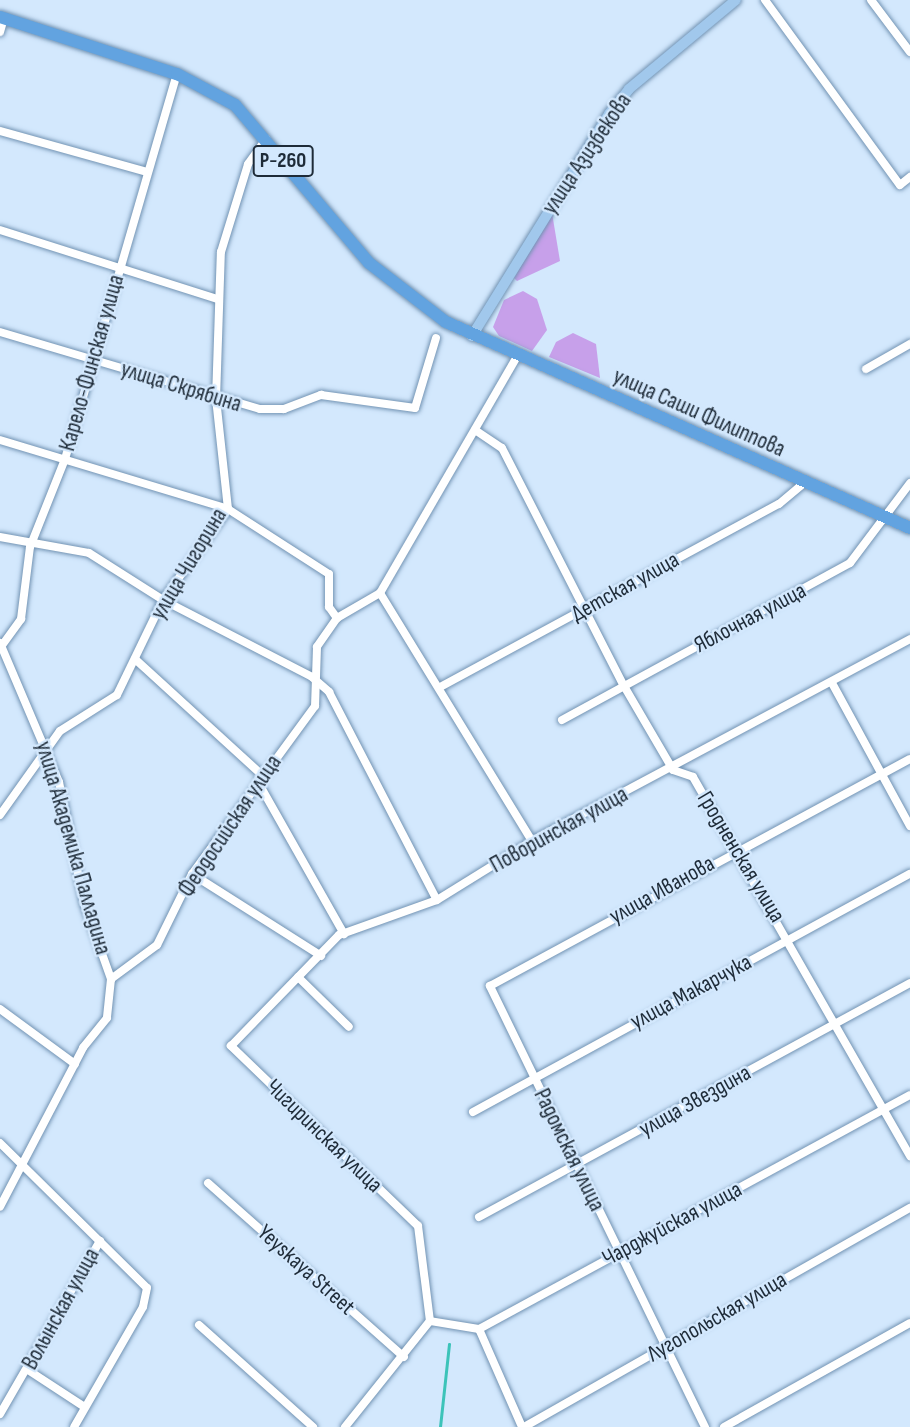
<!DOCTYPE html>
<meta charset="utf-8">
<style>
body{margin:0}
#map{position:relative;width:910px;height:1427px;overflow:hidden;background:#d3e8fd;font-family:"Sofia Sans Condensed",sans-serif}
div>[style]{position:absolute}
[style*='--x']{left:calc(var(--x)*1px);top:calc(var(--y)*1px);width:calc(var(--w)*1px);rotate:calc(var(--a)*1deg)}
.green>*{inset:0;background:#c7a0ea}
.stream>*{height:2.5px;margin:-1.25px;padding:0 1.25px;transform-origin:1.25px;border-radius:1.25px;background:#3cc3b9}
.roads{filter:drop-shadow(0 0 2px #7293b3) drop-shadow(0 0 2px #7293b3)}
.minor>*{height:8px;margin:-4px;padding:0 4px;transform-origin:4px;border-radius:4px;background:#fff}
.major>*{height:10px;margin:-5px;padding:0 5px;transform-origin:5px;border-radius:5px;background:#a1c8ec}
.highway>*{height:12px;margin:-6px;padding:0 6px;transform-origin:6px;border-radius:6px;background:#62a3e0}
span{translate:-50% -50%;white-space:nowrap;text-align:center;line-height:1.15;-webkit-text-stroke:5px #d3e8fd;paint-order:stroke}
.shield-label span{padding:2px 5px;background:#d3e8fd;border:2px solid;border-radius:5px;-webkit-text-stroke-width:0}
.shield-label{font-size:21px;color:#1e2b38;font-weight:700}
.street-label{font-size:23px;color:#1e2b38}
</style>
<div id="map">
<div class="green">
<div style="clip-path:polygon(552px 213px,560px 261px,517px 281px,514px 278px)"></div>
<div style="clip-path:polygon(523px 291px,537px 299px,547px 330px,532px 351px,499px 336px,493px 327px,504px 300px)"></div>
<div style="clip-path:polygon(573px 333px,596px 344px,600px 378px,549px 357px,556px 342px)"></div>
</div>
<div class="stream">
<div style="--x:440;--y:1427;--w:83;--a:-83.8"></div>
</div>
<div class="roads">
<div class="minor">
<div style="--x:765;--y:0;--w:229;--a:53.9"></div>
<div style="--x:900;--y:185;--w:13;--a:-39"></div>
<div style="--x:871;--y:0;--w:65;--a:53.1"></div>
<div style="--x:0;--y:32;--w:15;--a:-74"></div>
<div style="--x:0;--y:131;--w:153;--a:15.6"></div>
<div style="--x:0;--y:230;--w:228;--a:17.6"></div>
<div style="--x:0;--y:332;--w:271;--a:16.5"></div>
<div style="--x:260;--y:409;--w:24;--a:0"></div>
<div style="--x:284;--y:409;--w:40;--a:-21"></div>
<div style="--x:321;--y:395;--w:95;--a:7.9"></div>
<div style="--x:415;--y:408;--w:73;--a:-73.3"></div>
<div style="--x:866;--y:369;--w:51;--a:-29.6"></div>
<div style="--x:475;--y:430;--w:32;--a:34"></div>
<div style="--x:502;--y:448;--w:267;--a:62.9"></div>
<div style="--x:624;--y:686;--w:97;--a:59.7"></div>
<div style="--x:673;--y:770;--w:21;--a:19"></div>
<div style="--x:693;--y:777;--w:437;--a:60.2"></div>
<div style="--x:0;--y:440;--w:238;--a:16.8"></div>
<div style="--x:228;--y:509;--w:120;--a:32.8"></div>
<div style="--x:329;--y:574;--w:33;--a:90"></div>
<div style="--x:329;--y:607;--w:14;--a:54"></div>
<div style="--x:337;--y:618;--w:35;--a:125"></div>
<div style="--x:317;--y:647;--w:59;--a:91.9"></div>
<div style="--x:315;--y:706;--w:208;--a:126.2"></div>
<div style="--x:192;--y:874;--w:79;--a:116.2"></div>
<div style="--x:157;--y:945;--w:57;--a:143.5"></div>
<div style="--x:111;--y:979;--w:39;--a:96"></div>
<div style="--x:107;--y:1018;--w:38;--a:129"></div>
<div style="--x:83;--y:1048;--w:179;--a:117.6"></div>
<div style="--x:0;--y:537;--w:90;--a:10.2"></div>
<div style="--x:89;--y:553;--w:88;--a:32.4"></div>
<div style="--x:163;--y:600;--w:168;--a:27.3"></div>
<div style="--x:312;--y:677;--w:23;--a:41"></div>
<div style="--x:329;--y:692;--w:234;--a:62.6"></div>
<div style="--x:380;--y:593;--w:291;--a:58.5"></div>
<div style="--x:337;--y:618;--w:50;--a:-30.2"></div>
<div style="--x:380;--y:593;--w:273;--a:-59.9"></div>
<div style="--x:0;--y:643;--w:151;--a:67"></div>
<div style="--x:59;--y:782;--w:124;--a:78.3"></div>
<div style="--x:84;--y:903;--w:81;--a:70.4"></div>
<div style="--x:3;--y:644;--w:31;--a:-54"></div>
<div style="--x:21;--y:619;--w:73;--a:-82.9"></div>
<div style="--x:30;--y:547;--w:95;--a:-68.3"></div>
<div style="--x:65;--y:459;--w:401;--a:-73.8"></div>
<div style="--x:135;--y:659;--w:172;--a:42.4"></div>
<div style="--x:832;--y:683;--w:163;--a:61.4"></div>
<div style="--x:442;--y:686;--w:383;--a:-28.4"></div>
<div style="--x:779;--y:504;--w:34;--a:-40"></div>
<div style="--x:562;--y:720;--w:328;--a:-28.6"></div>
<div style="--x:850;--y:563;--w:100;--a:-53.1"></div>
<div style="--x:258;--y:782;--w:175;--a:60.5"></div>
<div style="--x:0;--y:815;--w:103;--a:-54.5"></div>
<div style="--x:60;--y:731;--w:67;--a:-32.3"></div>
<div style="--x:117;--y:695;--w:106;--a:-64.2"></div>
<div style="--x:163;--y:600;--w:112;--a:-54.5"></div>
<div style="--x:228;--y:509;--w:111;--a:-96.2"></div>
<div style="--x:216;--y:399;--w:147;--a:-88.1"></div>
<div style="--x:221;--y:252;--w:92;--a:-72.9"></div>
<div style="--x:248;--y:164;--w:31;--a:-54"></div>
<div style="--x:192;--y:874;--w:153;--a:32.4"></div>
<div style="--x:298;--y:977;--w:71;--a:44.4"></div>
<div style="--x:0;--y:1009;--w:93;--a:36.3"></div>
<div style="--x:473;--y:1112;--w:498;--a:-28.6"></div>
<div style="--x:0;--y:1143;--w:206;--a:44.6"></div>
<div style="--x:147;--y:1288;--w:19;--a:102"></div>
<div style="--x:143;--y:1307;--w:138;--a:119.9"></div>
<div style="--x:208;--y:1183;--w:262;--a:41.6"></div>
<div style="--x:479;--y:1217;--w:490;--a:-28.5"></div>
<div style="--x:430;--y:1321;--w:50;--a:9.3"></div>
<div style="--x:479;--y:1329;--w:490;--a:-28.5"></div>
<div style="--x:199;--y:1325;--w:153;--a:41.8"></div>
<div style="--x:479;--y:1329;--w:107;--a:66.3"></div>
<div style="--x:28;--y:1370;--w:66;--a:33.2"></div>
<div style="--x:0;--y:1414;--w:200;--a:-60"></div>
<div style="--x:345;--y:1427;--w:136;--a:-51.3"></div>
<div style="--x:430;--y:1321;--w:96;--a:-97.2"></div>
<div style="--x:418;--y:1226;--w:260;--a:-136.1"></div>
<div style="--x:231;--y:1046;--w:155;--a:-45.8"></div>
<div style="--x:339;--y:935;--w:104;--a:-19.7"></div>
<div style="--x:437;--y:900;--w:112;--a:-31.8"></div>
<div style="--x:532;--y:841;--w:429;--a:-28.1"></div>
<div style="--x:524;--y:1427;--w:444;--a:-29.6"></div>
<div style="--x:705;--y:1427;--w:491;--a:-116"></div>
<div style="--x:490;--y:986;--w:477;--a:-28.4"></div>
<div style="--x:724;--y:1427;--w:213;--a:-29.2"></div>
</div>
<div class="major">
<div style="--x:472;--y:336;--w:261;--a:-58.3"></div>
<div style="--x:609;--y:114;--w:32;--a:-51"></div>
<div style="--x:629;--y:89;--w:139;--a:-39.8"></div>
</div>
<div class="highway">
<div style="--x:0;--y:17;--w:186;--a:17.9"></div>
<div style="--x:177;--y:74;--w:66;--a:28.1"></div>
<div style="--x:235;--y:105;--w:207;--a:49.7"></div>
<div style="--x:369;--y:263;--w:97;--a:37.5"></div>
<div style="--x:446;--y:322;--w:508;--a:23.94"></div>
</div>
</div>
<div class="shield-label">
<span style="left:283px;top:161px">Р-260</span>
</div>
<div class="street-label">
<span style="left:587px;top:154px;rotate:-56deg">улица Азизбекова</span>
<span style="left:92px;top:363px;rotate:-74deg">Карело-Финская улица</span>
<span style="left:181px;top:387px;rotate:17deg">улица Скрябина</span>
<span style="left:699px;top:413px;rotate:24deg">улица Саши Филиппова</span>
<span style="left:189px;top:564px;rotate:-59deg">улица Чигорина</span>
<span style="left:625px;top:587px;rotate:-29deg">Детская улица</span>
<span style="left:750px;top:618px;rotate:-28deg">Яблочная улица</span>
<span style="left:230px;top:826px;rotate:-56deg">Феодосийская улица</span>
<span style="left:559px;top:830px;rotate:-29deg">Поворинская улица</span>
<span style="left:73px;top:848px;rotate:74deg">улица Академика Палладина</span>
<span style="left:741px;top:857px;rotate:59deg">Гродненская улица</span>
<span style="left:662px;top:890px;rotate:-29deg">улица Иванова</span>
<span style="left:691px;top:992px;rotate:-28deg">улица Макарчука</span>
<span style="left:695px;top:1101px;rotate:-29deg">улица Звездина</span>
<span style="left:324px;top:1136px;rotate:44deg">Чигиринская улица</span>
<span style="left:569px;top:1150px;rotate:64deg">Радомская улица</span>
<span style="left:672px;top:1224px;rotate:-28deg">Чарджуйская улица</span>
<span style="left:306px;top:1270px;rotate:42deg">Yeyskaya Street</span>
<span style="left:61px;top:1309px;rotate:-61deg">Волынская улица</span>
<span style="left:717px;top:1317px;rotate:-30deg">Лугопольская улица</span>
</div>
</div>
